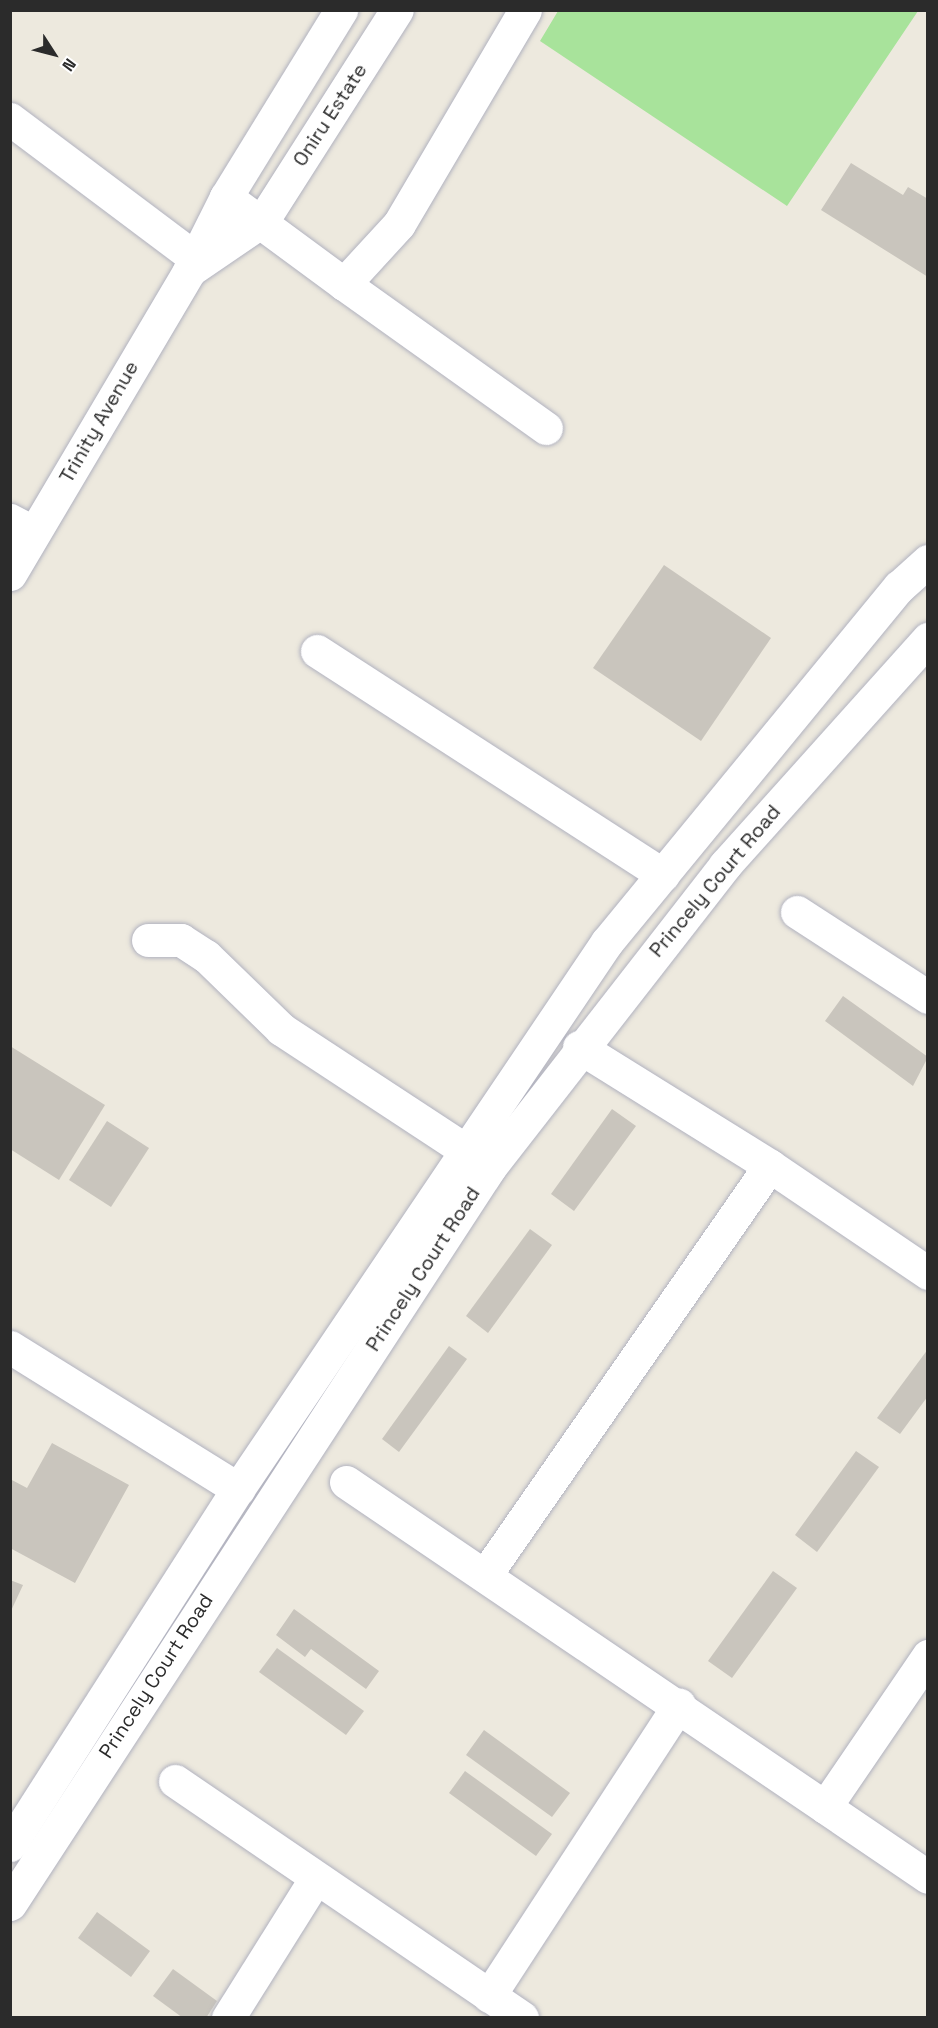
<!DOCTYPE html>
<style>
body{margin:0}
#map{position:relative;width:938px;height:2028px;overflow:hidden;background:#ede9de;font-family:"Space Grotesk",sans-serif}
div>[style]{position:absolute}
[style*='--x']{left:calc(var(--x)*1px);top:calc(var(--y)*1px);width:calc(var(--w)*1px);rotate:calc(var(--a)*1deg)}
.green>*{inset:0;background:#a8e39b}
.building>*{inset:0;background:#c9c5bd}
.roads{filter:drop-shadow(0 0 2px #b1b2bf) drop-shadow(0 0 2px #b1b2bf)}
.minor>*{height:33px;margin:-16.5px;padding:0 16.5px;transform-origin:16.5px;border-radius:16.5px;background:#fff}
span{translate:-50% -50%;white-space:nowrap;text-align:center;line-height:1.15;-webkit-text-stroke:5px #fff;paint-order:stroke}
.street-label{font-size:20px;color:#2b2b2b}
.frame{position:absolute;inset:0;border:12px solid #2b2b2b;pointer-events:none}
.north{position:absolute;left:24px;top:24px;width:60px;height:60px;-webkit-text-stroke:4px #fff;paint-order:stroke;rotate:126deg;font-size:16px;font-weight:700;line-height:24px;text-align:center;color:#2b2b2b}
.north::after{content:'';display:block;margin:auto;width:21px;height:27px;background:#2b2b2b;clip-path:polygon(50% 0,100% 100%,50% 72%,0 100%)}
</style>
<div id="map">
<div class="green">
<div style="clip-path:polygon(558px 11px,558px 10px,918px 11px,787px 206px,540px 41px)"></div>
</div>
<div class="building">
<div style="clip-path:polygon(851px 163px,903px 195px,908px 187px,928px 199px,928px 277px,821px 210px)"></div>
<div style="clip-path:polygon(664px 565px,771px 638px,701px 741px,593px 668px)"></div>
<div style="clip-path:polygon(843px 996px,928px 1057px,913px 1086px,825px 1021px)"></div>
<div style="clip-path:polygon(10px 1046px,105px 1105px,59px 1180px,10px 1149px)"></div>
<div style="clip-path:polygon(612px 1109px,636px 1126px,574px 1211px,551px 1194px)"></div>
<div style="clip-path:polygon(107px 1121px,149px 1148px,111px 1207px,69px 1180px)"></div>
<div style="clip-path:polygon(530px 1229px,552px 1245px,488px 1333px,466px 1316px)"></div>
<div style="clip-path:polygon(449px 1346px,467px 1359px,399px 1452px,382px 1439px)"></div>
<div style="clip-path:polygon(928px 1349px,928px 1396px,900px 1434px,877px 1418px)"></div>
<div style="clip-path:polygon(52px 1443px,129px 1485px,75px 1583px,10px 1548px,10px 1479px,27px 1488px)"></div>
<div style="clip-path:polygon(856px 1451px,879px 1467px,817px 1552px,795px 1535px)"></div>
<div style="clip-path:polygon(773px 1571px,797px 1588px,732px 1678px,708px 1661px)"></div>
<div style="clip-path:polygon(10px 1580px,23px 1585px,10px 1613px)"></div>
<div style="clip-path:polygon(294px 1609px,379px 1671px,366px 1689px,311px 1649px,305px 1657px,276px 1635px)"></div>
<div style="clip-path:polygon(277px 1648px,364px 1711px,346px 1735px,259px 1672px)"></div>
<div style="clip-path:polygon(484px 1730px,570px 1793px,552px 1817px,466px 1755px)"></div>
<div style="clip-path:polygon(465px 1771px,552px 1834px,536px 1856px,449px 1793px)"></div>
<div style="clip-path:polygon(97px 1912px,150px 1951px,131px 1977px,78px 1938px)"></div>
<div style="clip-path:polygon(173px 1969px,217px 2001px,206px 2018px,183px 2018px,153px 1996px)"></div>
</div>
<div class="roads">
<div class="minor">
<div style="--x:10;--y:119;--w:231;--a:36.9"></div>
<div style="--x:226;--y:197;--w:147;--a:36.4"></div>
<div style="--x:344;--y:284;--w:81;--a:-47.5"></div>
<div style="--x:399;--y:224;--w:248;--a:-59.5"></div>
<div style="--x:190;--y:270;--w:88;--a:-34.4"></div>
<div style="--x:263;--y:220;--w:249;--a:-57.5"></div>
<div style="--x:344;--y:284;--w:248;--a:35.5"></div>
<div style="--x:10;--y:520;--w:27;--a:28"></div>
<div style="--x:10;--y:574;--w:352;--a:-59.4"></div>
<div style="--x:189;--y:271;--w:83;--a:-63.4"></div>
<div style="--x:226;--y:197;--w:220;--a:-58.4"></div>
<div style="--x:317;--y:651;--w:412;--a:32.9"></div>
<div style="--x:797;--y:912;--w:156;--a:33"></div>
<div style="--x:148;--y:940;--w:33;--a:0"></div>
<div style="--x:181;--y:940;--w:30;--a:33"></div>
<div style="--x:206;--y:956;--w:105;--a:44.2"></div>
<div style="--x:281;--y:1029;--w:220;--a:33.3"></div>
<div style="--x:579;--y:1047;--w:225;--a:31.9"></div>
<div style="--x:770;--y:1166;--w:191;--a:34.1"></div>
<div style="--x:10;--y:1347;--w:269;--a:31.9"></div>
<div style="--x:346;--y:1482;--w:703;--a:34.16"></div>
<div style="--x:486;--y:1574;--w:497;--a:-55.2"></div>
<div style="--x:175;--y:1781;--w:420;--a:34.3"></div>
<div style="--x:825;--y:1807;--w:183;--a:-55.7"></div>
<div style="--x:10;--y:1845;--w:423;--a:-57.4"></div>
<div style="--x:238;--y:1489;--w:660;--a:-56"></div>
<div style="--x:607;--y:942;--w:460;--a:-50.6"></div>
<div style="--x:899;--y:587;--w:39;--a:-42"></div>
<div style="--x:10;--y:1904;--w:880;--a:-56.92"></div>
<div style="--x:490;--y:1167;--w:383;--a:-52.1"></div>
<div style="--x:725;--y:865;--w:304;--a:-48.1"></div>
<div style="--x:489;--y:1996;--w:348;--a:-56.9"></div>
<div style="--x:228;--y:2018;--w:162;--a:-57.9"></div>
</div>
</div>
<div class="street-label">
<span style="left:330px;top:115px;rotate:-57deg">Oniru Estate</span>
<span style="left:99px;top:422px;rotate:-60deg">Trinity Avenue</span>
<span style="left:715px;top:881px;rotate:-50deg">Princely Court Road</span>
<span style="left:423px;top:1269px;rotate:-57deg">Princely Court Road</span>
<span style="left:156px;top:1676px;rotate:-57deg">Princely Court Road</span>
</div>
<div class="frame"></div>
<div class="north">N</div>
</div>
